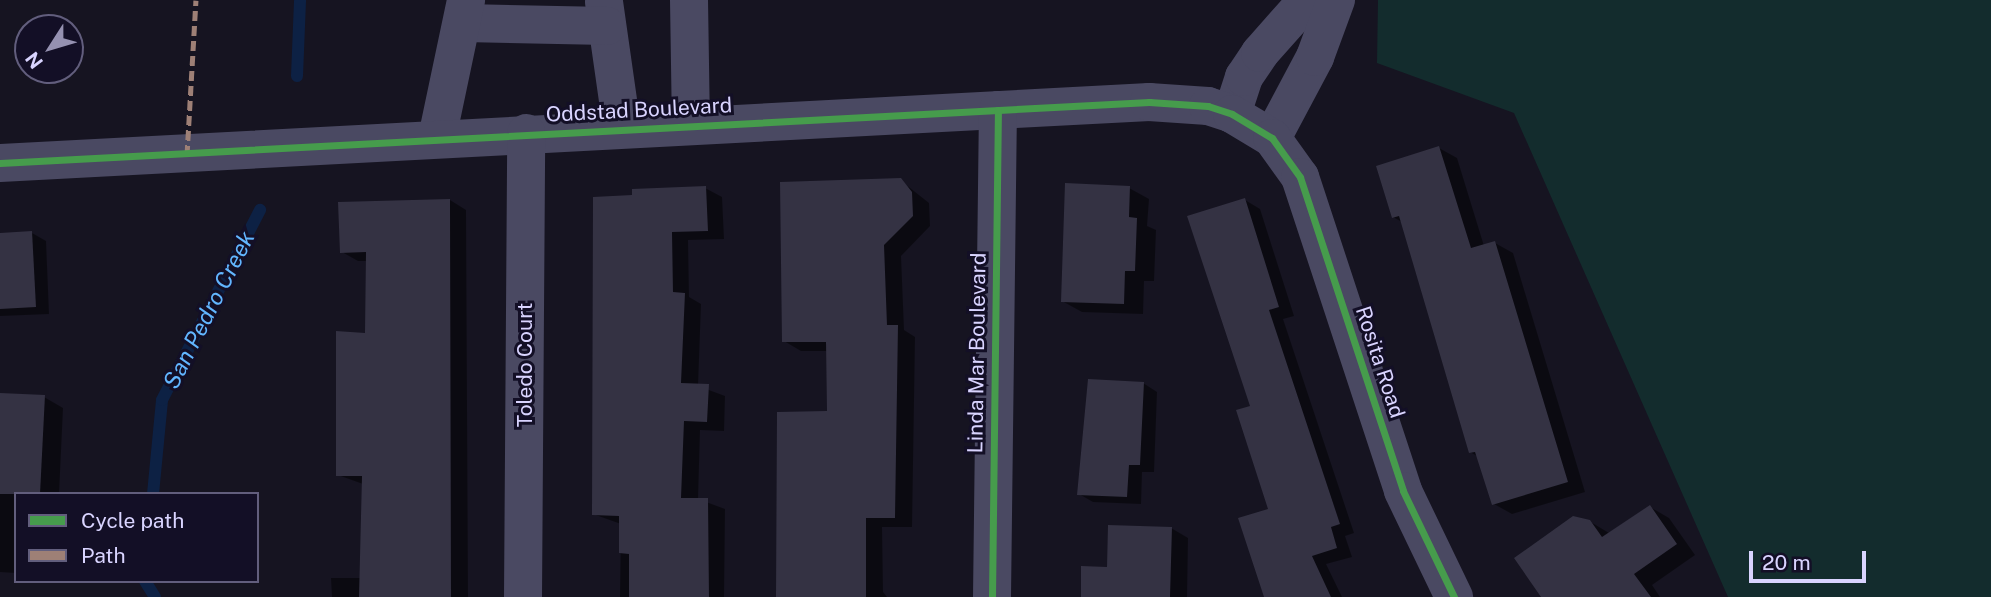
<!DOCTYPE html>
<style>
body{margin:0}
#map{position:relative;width:1991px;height:597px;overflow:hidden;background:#161421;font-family:"Public Sans",sans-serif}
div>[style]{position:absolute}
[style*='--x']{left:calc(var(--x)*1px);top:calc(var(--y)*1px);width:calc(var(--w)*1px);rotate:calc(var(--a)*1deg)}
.green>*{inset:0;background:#132c2d}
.shadow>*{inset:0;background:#0007}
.stream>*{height:12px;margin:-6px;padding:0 6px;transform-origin:6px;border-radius:6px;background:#0d2144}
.building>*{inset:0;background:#343243}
.minor>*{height:38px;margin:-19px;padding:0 19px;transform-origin:19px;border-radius:19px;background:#4a4962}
.quiet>*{height:5px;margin-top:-2.5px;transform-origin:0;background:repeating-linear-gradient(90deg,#9e8076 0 10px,transparent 0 15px)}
.cycleway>*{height:7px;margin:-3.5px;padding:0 3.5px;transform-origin:3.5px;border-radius:3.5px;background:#469c4c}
span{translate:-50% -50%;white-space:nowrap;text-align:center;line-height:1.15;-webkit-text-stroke:6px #130f26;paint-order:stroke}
.street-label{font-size:21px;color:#d9d4ff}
.water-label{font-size:23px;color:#62b6ff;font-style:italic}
.legend{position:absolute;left:14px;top:492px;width:245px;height:91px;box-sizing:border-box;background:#130f26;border:2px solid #625e7d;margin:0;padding:9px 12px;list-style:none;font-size:21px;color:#d9d4ff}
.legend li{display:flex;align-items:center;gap:14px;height:35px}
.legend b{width:35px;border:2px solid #625e7d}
.north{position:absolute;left:14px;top:14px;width:70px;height:70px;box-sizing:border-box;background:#130f26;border:2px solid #625e7d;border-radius:50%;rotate:233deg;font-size:19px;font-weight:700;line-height:28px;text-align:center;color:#d9d4ff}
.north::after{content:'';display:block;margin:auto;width:24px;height:32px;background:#9591b1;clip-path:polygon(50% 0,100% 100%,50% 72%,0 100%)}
.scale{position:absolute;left:1749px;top:551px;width:117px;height:32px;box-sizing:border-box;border:4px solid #d9d4ff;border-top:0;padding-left:9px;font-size:21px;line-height:24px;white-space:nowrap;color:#d9d4ff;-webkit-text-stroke:5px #130f26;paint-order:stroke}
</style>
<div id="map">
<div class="green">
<div style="clip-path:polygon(1378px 0,1991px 0,1991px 597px,1728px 597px,1514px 113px,1377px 63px)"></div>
</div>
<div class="shadow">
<div style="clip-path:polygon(1439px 148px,1457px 158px,1484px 246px,1495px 243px,1513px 253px,1585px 492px,1512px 514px,1494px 504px,1479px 457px,1470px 452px,1402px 222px,1393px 217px)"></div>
<div style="clip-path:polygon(900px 180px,929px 203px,930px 226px,901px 256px,904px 330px,915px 337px,912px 527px,882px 527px,883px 592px,887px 597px,778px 597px,829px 413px,828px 351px,801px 351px,784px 341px)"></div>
<div style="clip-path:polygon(705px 188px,722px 197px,724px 239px,688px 240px,689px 297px,701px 304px,698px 386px,725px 396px,724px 431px,700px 430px,698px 499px,725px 509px,724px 597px,620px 597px,621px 524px,593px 514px,634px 197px)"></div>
<div style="clip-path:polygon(1129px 188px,1149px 199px,1147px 226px,1156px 230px,1154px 281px,1144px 281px,1143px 314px,1082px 312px,1062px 301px)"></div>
<div style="clip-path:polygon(450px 200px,466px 210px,468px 597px,332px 597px,331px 578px,361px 578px,363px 484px,338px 475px,367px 334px,368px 261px,358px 261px,342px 252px)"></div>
<div style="clip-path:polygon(1245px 200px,1260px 209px,1294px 316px,1283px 319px,1354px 533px,1345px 536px,1352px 557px,1326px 564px,1342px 597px,1266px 597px,1270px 510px,1252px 407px)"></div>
<div style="clip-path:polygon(32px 233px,46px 241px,49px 314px,0 316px,0 234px)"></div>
<div style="clip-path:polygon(1143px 383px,1157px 392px,1154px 472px,1142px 472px,1141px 504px,1093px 502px,1079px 494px)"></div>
<div style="clip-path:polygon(0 395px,44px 397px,63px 408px,59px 494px,16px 494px,16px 573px,0 572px)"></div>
<div style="clip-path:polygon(1650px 507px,1669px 518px,1695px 555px,1652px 585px,1660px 597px,1544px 597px,1589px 521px,1609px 533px)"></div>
<div style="clip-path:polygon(1171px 528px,1188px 538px,1187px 597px,1082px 597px,1109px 569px)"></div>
</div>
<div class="stream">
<div style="--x:297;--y:76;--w:76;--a:-87.7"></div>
<div style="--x:153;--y:494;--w:94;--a:-84.5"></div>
<div style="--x:162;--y:400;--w:214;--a:-62.7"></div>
<div style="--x:145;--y:581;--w:19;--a:58"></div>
</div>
<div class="building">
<div style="clip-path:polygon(1439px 146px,1471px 248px,1495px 241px,1568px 482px,1492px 505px,1475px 452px,1469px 453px,1399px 216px,1392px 218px,1376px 166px)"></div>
<div style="clip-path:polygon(901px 178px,912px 192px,913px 216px,884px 245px,887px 325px,898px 325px,895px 518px,866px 518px,866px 597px,776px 597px,777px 412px,827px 411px,826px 342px,782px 342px,780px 182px)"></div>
<div style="clip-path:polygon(1065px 183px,1130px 186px,1129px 217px,1137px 218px,1135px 271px,1125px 271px,1124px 304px,1061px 302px)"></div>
<div style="clip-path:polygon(706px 186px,708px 231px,672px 232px,673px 292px,685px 293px,681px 383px,709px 384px,707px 422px,684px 421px,681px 498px,708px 498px,709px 597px,629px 597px,629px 554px,619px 553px,619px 516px,592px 515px,593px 197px,632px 195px,632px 189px)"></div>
<div style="clip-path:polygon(1245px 198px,1279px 307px,1269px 310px,1340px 524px,1331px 527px,1337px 548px,1312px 556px,1331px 597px,1264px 597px,1238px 518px,1268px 509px,1236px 410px,1250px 406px,1187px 216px)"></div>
<div style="clip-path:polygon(450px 199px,451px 597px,359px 597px,362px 476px,336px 476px,336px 331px,365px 333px,366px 252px,340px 253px,338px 202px)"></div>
<div style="clip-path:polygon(32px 231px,36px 307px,0 309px,0 233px)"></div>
<div style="clip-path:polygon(1088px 379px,1144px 382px,1140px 465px,1129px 465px,1127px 497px,1077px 495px)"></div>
<div style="clip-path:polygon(0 393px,45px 395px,40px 494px,0 494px)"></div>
<div style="clip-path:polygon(1650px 505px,1677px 544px,1634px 574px,1651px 597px,1541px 597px,1514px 558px,1573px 516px,1590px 520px,1602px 537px)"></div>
<div style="clip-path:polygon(1108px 525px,1172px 527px,1170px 597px,1081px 597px,1081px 566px,1107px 567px)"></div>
</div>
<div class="minor">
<div style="--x:689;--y:0;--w:125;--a:89.1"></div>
<div style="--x:604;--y:2;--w:128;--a:81.9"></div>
<div style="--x:464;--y:23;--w:143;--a:1.2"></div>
<div style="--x:1232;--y:114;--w:39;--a:-72"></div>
<div style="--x:1244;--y:77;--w:29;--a:-56"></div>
<div style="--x:1260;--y:53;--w:71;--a:-48.4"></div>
<div style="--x:437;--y:138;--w:141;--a:-78.1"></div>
<div style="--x:1272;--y:138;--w:92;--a:-62"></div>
<div style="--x:1315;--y:57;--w:61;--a:-69.8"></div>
<div style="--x:0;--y:163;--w:1151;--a:-3.04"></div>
<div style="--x:1149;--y:102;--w:59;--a:3.9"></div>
<div style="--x:1208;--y:106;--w:25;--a:18"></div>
<div style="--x:1232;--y:114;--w:47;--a:31"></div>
<div style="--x:1272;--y:138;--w:48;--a:54.3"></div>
<div style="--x:1300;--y:177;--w:330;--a:71.8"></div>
<div style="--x:1403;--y:491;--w:118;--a:64.3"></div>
<div style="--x:523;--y:597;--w:464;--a:-89.6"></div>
<div style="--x:992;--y:597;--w:487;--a:-89.3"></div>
</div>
<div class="quiet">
<div style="--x:187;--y:155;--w:155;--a:-86.7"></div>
</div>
<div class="cycleway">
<div style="--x:0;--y:163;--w:1151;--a:-3.04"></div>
<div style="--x:1149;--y:102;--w:59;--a:3.9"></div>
<div style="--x:1208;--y:106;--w:25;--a:18"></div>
<div style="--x:1232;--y:114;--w:47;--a:31"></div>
<div style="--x:1272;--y:138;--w:48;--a:54.3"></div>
<div style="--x:1300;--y:177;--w:330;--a:71.8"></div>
<div style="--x:1403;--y:491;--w:118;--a:64.3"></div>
<div style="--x:992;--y:597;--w:487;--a:-89.3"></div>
</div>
<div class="street-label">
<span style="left:639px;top:110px;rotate:-3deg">Oddstad Boulevard</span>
<span style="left:977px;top:353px;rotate:-89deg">Linda Mar Boulevard</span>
<span style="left:1380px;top:362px;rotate:72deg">Rosita Road</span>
<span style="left:525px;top:365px;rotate:-90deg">Toledo Court</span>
</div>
<div class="water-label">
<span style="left:209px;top:310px;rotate:-63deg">San Pedro Creek</span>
</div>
<ul class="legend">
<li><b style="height:9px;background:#469c4c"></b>Cycle path</li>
<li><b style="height:9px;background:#9e8076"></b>Path</li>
</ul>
<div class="north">N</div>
<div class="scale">20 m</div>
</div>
